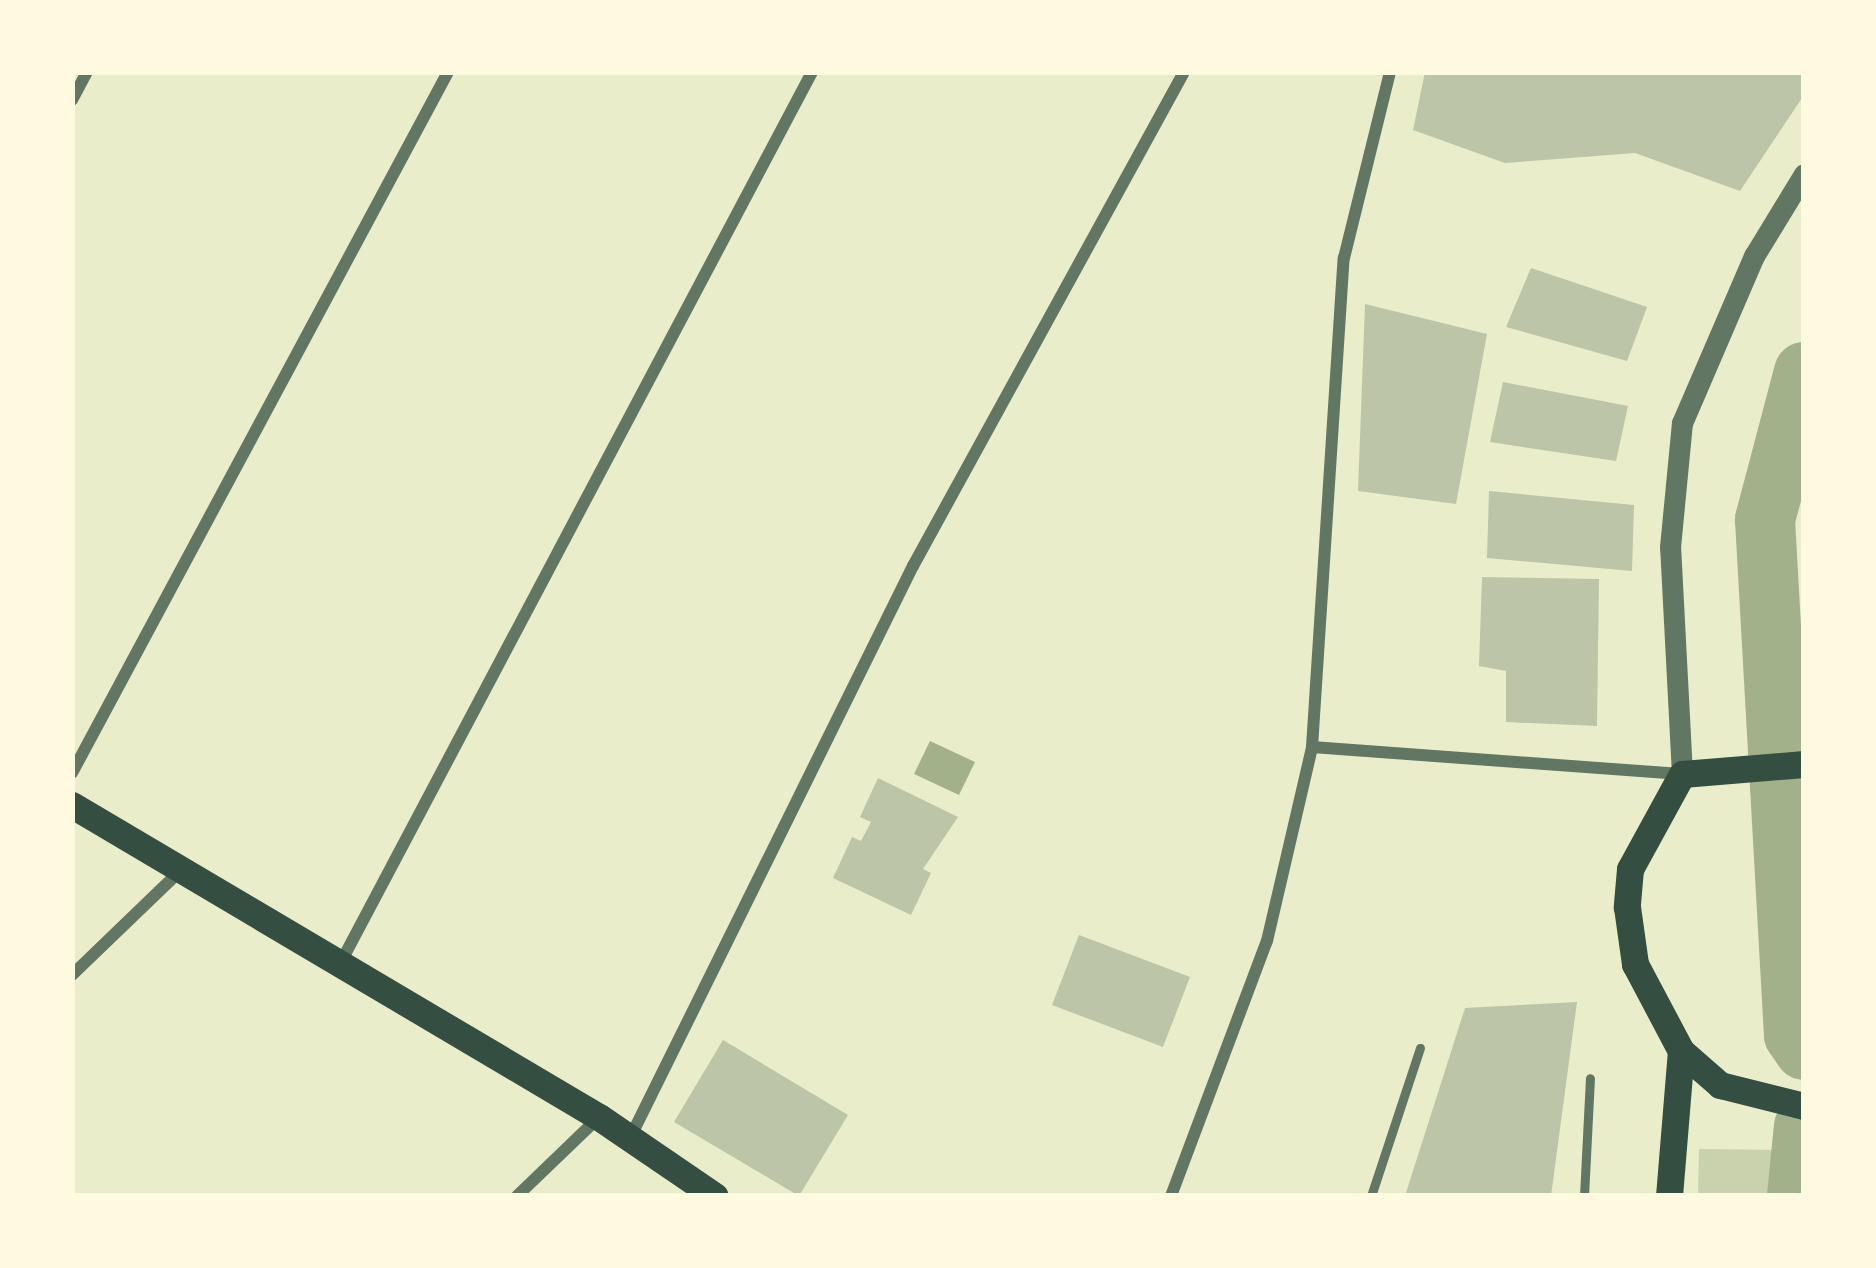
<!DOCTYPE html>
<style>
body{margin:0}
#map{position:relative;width:1876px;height:1268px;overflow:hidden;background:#e9edc9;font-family:Manrope,sans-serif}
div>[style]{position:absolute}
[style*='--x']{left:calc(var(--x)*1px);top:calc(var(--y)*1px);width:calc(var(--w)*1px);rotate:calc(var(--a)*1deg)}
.green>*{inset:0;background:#cad2ad}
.water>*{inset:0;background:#a3b18a}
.river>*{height:60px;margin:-30px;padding:0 30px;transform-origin:30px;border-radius:30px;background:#a3b18a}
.building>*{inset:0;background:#bcc5a7}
.service>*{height:9px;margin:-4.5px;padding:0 4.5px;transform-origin:4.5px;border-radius:4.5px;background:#617663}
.minor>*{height:12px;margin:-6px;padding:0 6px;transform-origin:6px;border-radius:6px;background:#617663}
.tertiary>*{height:21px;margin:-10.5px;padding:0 10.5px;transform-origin:10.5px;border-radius:10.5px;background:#617663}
.primary>*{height:27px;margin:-13.5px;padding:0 13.5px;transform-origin:13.5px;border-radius:13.5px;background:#344e41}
span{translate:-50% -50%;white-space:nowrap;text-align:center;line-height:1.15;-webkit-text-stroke:12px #fefae0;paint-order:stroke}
.frame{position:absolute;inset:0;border:75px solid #fefae0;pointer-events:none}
</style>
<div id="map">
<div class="green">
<div style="clip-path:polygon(1699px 1149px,1780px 1150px,1777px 1196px,1698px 1196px)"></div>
</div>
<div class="water">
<div style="clip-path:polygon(930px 741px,975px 762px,959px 795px,914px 774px)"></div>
</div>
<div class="river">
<div style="--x:1804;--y:372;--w:153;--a:104.8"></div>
<div style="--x:1765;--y:520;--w:516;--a:86.78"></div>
<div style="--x:1794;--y:1035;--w:18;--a:56"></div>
<div style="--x:1797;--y:1196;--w:70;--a:-84.3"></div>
</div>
<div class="building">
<div style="clip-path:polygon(1425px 72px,1804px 72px,1804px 95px,1740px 191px,1635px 153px,1505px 163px,1413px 130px)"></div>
<div style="clip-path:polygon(1531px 268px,1647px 307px,1627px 361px,1506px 327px)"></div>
<div style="clip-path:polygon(1365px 304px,1487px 334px,1456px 504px,1358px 491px)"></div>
<div style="clip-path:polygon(1503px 382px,1628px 406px,1616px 461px,1490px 442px)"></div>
<div style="clip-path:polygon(1489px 491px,1634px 505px,1632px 571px,1487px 558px)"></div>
<div style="clip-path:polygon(1482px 577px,1599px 579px,1597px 726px,1506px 722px,1506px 671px,1479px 666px)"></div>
<div style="clip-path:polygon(878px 778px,958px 817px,923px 869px,931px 873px,911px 915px,833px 878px,852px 837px,861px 841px,871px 822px,860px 817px)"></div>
<div style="clip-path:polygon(1079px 935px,1190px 977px,1163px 1047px,1052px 1005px)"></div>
<div style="clip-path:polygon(1577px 1002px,1551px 1196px,1405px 1196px,1465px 1008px)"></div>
<div style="clip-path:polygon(723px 1040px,848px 1115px,799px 1196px,674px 1122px)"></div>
</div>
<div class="service">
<div style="--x:1371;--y:1196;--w:156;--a:-71.7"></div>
<div style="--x:1584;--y:1196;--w:118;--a:-87.1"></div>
</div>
<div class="minor">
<div style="--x:72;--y:100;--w:32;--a:-62"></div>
<div style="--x:1312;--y:747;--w:370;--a:4.2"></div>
<div style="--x:72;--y:773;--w:795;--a:-61.79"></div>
<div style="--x:341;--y:962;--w:1007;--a:-62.11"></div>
<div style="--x:72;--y:975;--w:149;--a:-43.9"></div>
<div style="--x:631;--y:1136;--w:636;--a:-63.68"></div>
<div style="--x:913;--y:566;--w:563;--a:-61.25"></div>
<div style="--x:517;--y:1196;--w:112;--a:-43.9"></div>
<div style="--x:1171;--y:1196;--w:272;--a:-69.4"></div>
<div style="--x:1267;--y:941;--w:199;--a:-76.9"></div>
<div style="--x:1312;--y:747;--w:490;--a:-86.3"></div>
<div style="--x:1344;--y:258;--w:192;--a:-76.1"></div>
</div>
<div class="tertiary">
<div style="--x:1682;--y:774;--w:227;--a:-93"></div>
<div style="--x:1670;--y:547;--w:125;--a:-84.5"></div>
<div style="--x:1682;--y:423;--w:182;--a:-66.7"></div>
<div style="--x:1754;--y:256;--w:96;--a:-58.6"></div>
</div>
<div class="primary">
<div style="--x:1804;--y:764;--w:122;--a:175.3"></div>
<div style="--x:1682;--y:774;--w:108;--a:118.7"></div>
<div style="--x:1630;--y:869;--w:38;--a:95"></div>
<div style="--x:1627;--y:907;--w:58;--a:82"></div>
<div style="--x:1635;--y:964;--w:98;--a:62.1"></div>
<div style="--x:1681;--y:1051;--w:52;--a:41.1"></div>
<div style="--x:1720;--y:1085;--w:87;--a:14"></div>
<div style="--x:72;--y:805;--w:612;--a:30.63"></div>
<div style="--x:599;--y:1117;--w:140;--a:34.3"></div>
<div style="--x:1669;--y:1196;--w:145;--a:-85.3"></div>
</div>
<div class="frame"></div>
</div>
